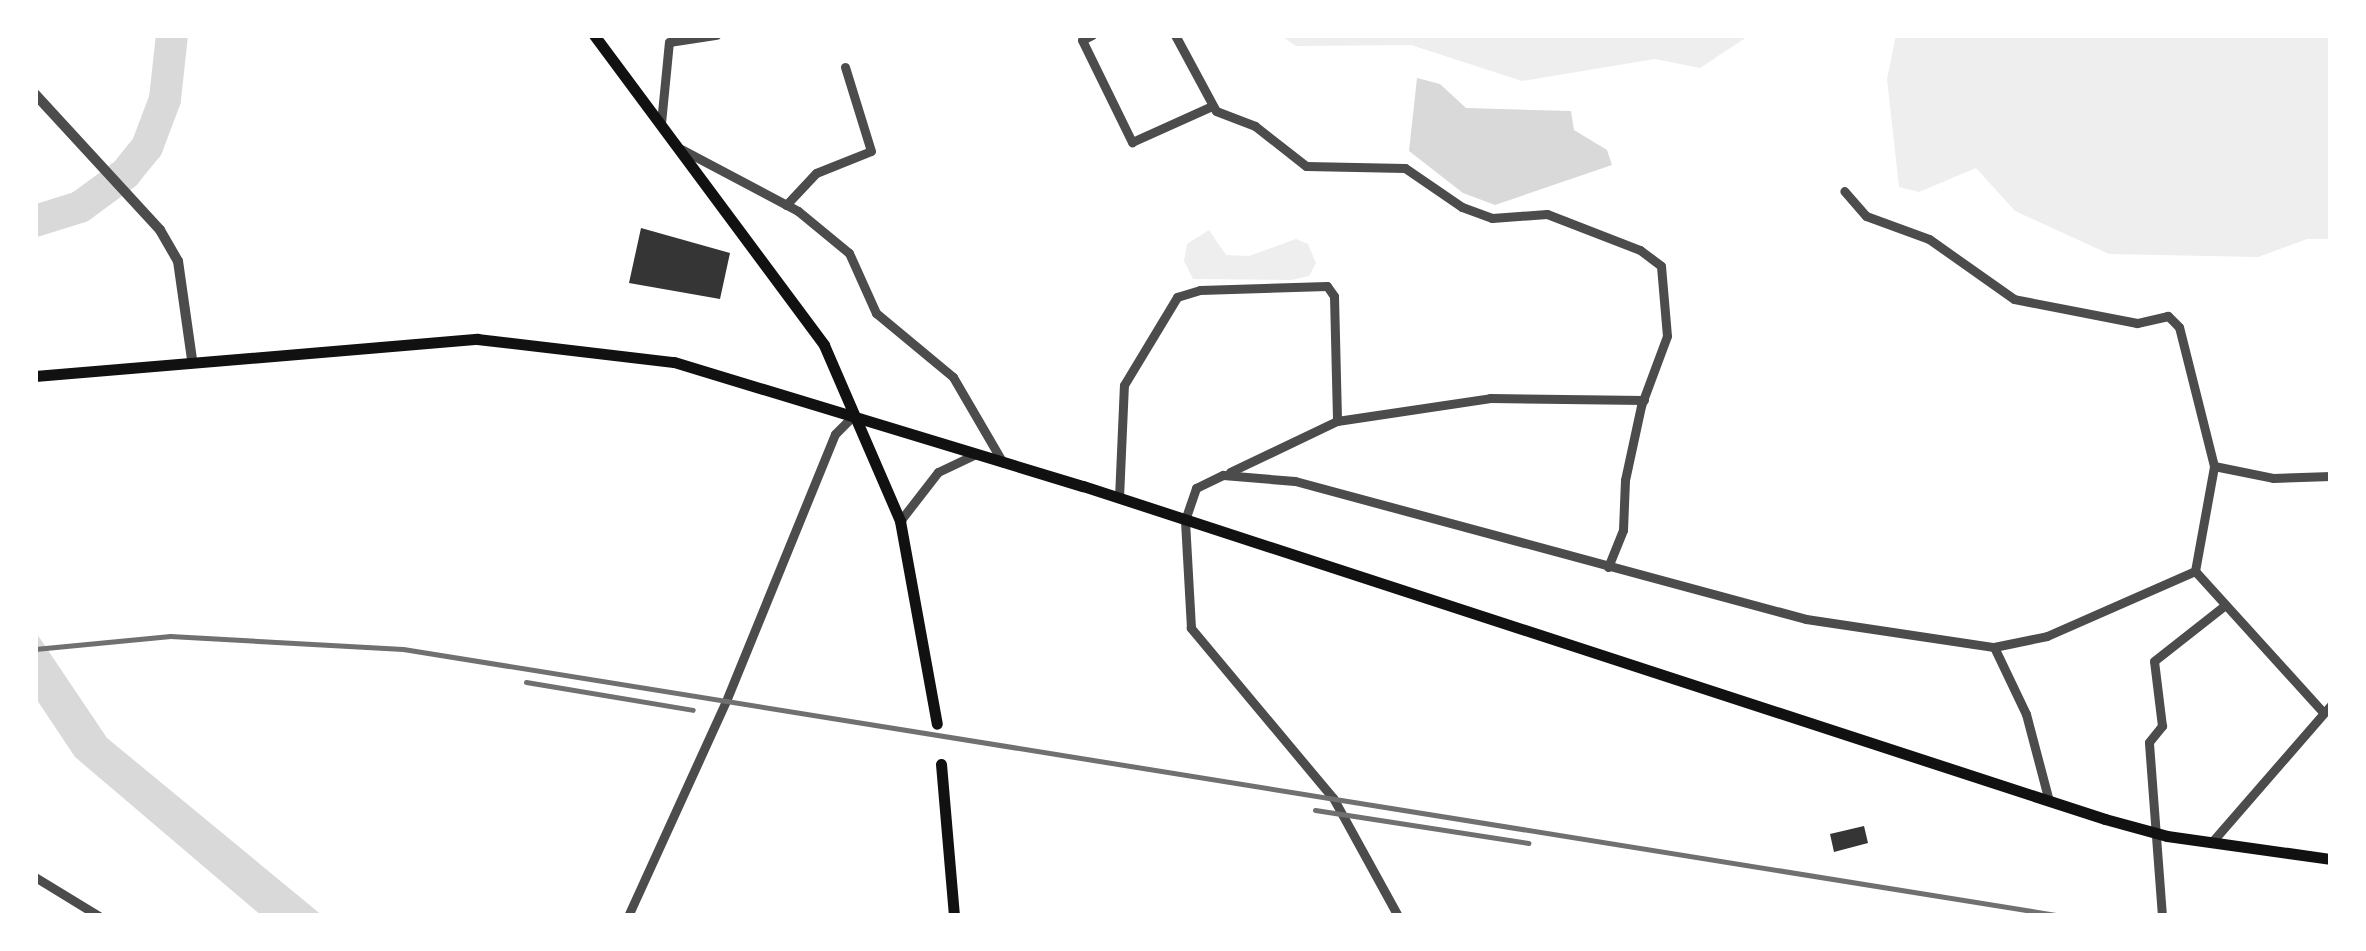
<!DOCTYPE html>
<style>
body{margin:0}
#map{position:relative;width:2366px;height:951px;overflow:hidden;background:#fff;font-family:"PT Sans Narrow",sans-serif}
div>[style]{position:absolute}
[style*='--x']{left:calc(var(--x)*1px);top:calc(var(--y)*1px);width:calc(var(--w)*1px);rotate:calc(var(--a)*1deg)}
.green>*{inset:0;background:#eee}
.water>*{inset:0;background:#d9d9d9}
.river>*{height:32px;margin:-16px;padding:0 16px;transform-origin:16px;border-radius:16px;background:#d9d9d9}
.building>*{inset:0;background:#353535}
.minor>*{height:9px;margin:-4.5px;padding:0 4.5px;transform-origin:4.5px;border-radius:4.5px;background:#4c4c4c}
.tertiary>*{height:10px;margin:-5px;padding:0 5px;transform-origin:5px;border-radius:5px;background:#4c4c4c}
.secondary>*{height:11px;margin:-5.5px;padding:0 5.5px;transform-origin:5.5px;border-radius:5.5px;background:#111}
.rail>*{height:5px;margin:-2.5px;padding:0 2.5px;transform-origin:2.5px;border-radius:2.5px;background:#707070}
span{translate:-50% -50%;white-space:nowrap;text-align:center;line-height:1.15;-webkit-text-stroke:10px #fff;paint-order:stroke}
.frame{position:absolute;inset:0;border:38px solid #fff;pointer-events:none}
</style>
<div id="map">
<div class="green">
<div style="clip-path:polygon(1280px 35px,1750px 35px,1700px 68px,1655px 59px,1522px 81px,1411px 45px,1296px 46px)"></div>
<div style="clip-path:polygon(1896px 35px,2331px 35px,2331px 239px,2307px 239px,2258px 257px,2109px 254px,2015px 211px,1976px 168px,1919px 192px,1899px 187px,1887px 79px)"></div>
<div style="clip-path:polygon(1209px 230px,1226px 255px,1249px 256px,1296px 239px,1308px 244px,1316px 263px,1309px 276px,1291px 280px,1193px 279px,1184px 261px,1187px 244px)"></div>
</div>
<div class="water">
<div style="clip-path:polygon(1417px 78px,1440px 84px,1466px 108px,1571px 111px,1574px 130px,1607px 150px,1612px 165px,1495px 205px,1463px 193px,1409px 151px)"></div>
<div style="clip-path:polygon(35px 631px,107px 738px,323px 916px,262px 916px,75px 757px,35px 697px)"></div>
</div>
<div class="river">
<div style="--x:35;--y:221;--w:47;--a:-17.3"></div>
<div style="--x:80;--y:207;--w:56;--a:-36.3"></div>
<div style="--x:125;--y:174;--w:35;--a:-51"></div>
<div style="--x:147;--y:147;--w:51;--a:-69.4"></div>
<div style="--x:165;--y:99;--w:64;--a:-83.8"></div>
</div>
<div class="building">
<div style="clip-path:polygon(641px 228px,730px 253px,720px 299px,629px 283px)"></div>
<div style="clip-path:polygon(1864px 826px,1868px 843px,1834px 852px,1830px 834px)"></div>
</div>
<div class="minor">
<div style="--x:1092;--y:35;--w:11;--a:153"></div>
<div style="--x:1082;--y:40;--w:114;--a:63.9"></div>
<div style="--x:1132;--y:142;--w:88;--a:-24.2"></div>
<div style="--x:1175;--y:35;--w:86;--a:61.7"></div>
<div style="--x:1216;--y:111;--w:42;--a:21"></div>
<div style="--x:1255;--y:126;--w:65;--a:38.1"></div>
<div style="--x:1306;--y:166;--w:99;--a:1.2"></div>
<div style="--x:1405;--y:168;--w:69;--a:34.4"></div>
<div style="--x:1462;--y:207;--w:32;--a:20"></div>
<div style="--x:1492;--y:218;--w:55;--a:-4.2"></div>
<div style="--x:1547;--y:214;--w:100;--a:21.2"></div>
<div style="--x:1640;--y:250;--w:26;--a:37"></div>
<div style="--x:1661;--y:266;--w:70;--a:85.1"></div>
<div style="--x:1667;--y:336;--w:75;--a:110.4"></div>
<div style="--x:1641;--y:406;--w:76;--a:102.2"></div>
<div style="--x:1625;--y:480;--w:50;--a:92.3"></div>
<div style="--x:1623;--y:530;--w:40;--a:112"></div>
<div style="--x:661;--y:123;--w:81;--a:-84.4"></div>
<div style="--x:669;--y:42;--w:48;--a:-8.5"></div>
<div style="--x:681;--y:149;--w:132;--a:27.9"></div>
<div style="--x:798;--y:211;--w:66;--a:39.5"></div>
<div style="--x:849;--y:253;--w:66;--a:65.8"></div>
<div style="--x:876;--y:313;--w:100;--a:39.7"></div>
<div style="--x:953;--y:377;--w:99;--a:59.8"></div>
<div style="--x:786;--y:205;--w:44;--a:-46.8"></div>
<div style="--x:816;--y:173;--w:59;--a:-21.8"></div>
<div style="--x:871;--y:151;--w:88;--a:-107.2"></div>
<div style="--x:2214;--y:466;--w:60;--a:11.5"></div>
<div style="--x:2273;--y:478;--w:58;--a:-2"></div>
<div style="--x:1230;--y:472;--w:119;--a:-25.5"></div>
<div style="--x:1337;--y:421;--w:155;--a:-8.5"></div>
<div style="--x:1490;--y:398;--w:154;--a:0.7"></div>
<div style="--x:1119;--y:498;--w:113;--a:-87.5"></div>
<div style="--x:1124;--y:385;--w:103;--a:-58.9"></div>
<div style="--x:1177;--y:297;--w:24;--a:-17"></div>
<div style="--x:1200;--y:290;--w:127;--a:-1.8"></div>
<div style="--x:1327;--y:286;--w:12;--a:55"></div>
<div style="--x:1334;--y:296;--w:125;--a:88.6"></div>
<div style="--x:900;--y:521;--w:62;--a:-52.2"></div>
<div style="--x:938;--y:472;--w:42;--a:-25.3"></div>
<div style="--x:2195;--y:571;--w:188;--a:47.8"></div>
<div style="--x:1994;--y:647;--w:74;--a:64.5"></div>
<div style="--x:2026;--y:714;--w:90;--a:75.2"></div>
<div style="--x:2211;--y:843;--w:183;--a:-49"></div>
<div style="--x:35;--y:877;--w:75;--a:31.4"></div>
<div style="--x:628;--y:916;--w:236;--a:-65.5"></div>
<div style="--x:726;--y:701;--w:288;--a:-67.8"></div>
<div style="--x:835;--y:434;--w:27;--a:-45"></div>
<div style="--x:1398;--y:916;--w:135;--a:-118.8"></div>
<div style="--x:1333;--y:798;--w:222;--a:-129.9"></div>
<div style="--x:1191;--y:628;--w:108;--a:-93.2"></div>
<div style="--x:1185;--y:520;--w:34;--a:-71"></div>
<div style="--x:1196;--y:488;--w:30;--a:-26"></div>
<div style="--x:1223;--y:475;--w:72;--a:4.8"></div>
<div style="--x:1295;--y:481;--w:529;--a:15.11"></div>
<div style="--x:1806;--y:619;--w:190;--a:8.5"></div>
<div style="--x:1994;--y:647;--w:54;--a:-11.7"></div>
<div style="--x:2047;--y:636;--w:162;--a:-23.7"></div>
<div style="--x:2195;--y:571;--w:107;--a:-79.7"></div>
<div style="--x:2214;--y:466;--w:143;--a:-104.1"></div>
<div style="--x:2179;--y:327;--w:16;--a:-135"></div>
<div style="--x:2168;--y:316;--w:32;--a:167"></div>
<div style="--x:2137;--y:323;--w:125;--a:-169"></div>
<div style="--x:2014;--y:299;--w:104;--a:-144.8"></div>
<div style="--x:1929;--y:239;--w:67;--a:-159.9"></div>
<div style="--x:1866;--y:216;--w:33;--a:-131"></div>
<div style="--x:2162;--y:916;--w:174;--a:-94.3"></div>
<div style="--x:2149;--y:742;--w:21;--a:-51"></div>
<div style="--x:2162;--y:726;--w:65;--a:-97"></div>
<div style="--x:2154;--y:661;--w:89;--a:-38.2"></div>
</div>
<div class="tertiary">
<div style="--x:35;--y:94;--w:185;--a:47.4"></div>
<div style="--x:160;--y:230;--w:36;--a:60"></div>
<div style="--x:178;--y:261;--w:99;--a:81.9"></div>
</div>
<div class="secondary">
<div style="--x:594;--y:35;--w:386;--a:53.4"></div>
<div style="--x:824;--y:345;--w:192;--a:66.6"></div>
<div style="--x:900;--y:521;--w:206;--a:79.7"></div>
<div style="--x:35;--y:376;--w:444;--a:-4.8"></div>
<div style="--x:477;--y:339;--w:198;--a:6.7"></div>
<div style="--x:674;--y:362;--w:427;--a:16.9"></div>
<div style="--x:1083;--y:486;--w:1075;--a:18.05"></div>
<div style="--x:2105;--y:819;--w:64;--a:15.3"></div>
<div style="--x:2167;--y:836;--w:166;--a:8"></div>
<div style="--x:941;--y:764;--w:153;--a:85.1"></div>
</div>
<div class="rail">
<div style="--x:35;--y:649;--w:136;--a:-5.5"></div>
<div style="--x:170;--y:636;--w:233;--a:3.2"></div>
<div style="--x:403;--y:649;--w:1680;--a:9.14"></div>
<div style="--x:526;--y:682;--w:169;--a:9.5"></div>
<div style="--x:1315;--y:810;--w:216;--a:8.8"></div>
</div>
<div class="frame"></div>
</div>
